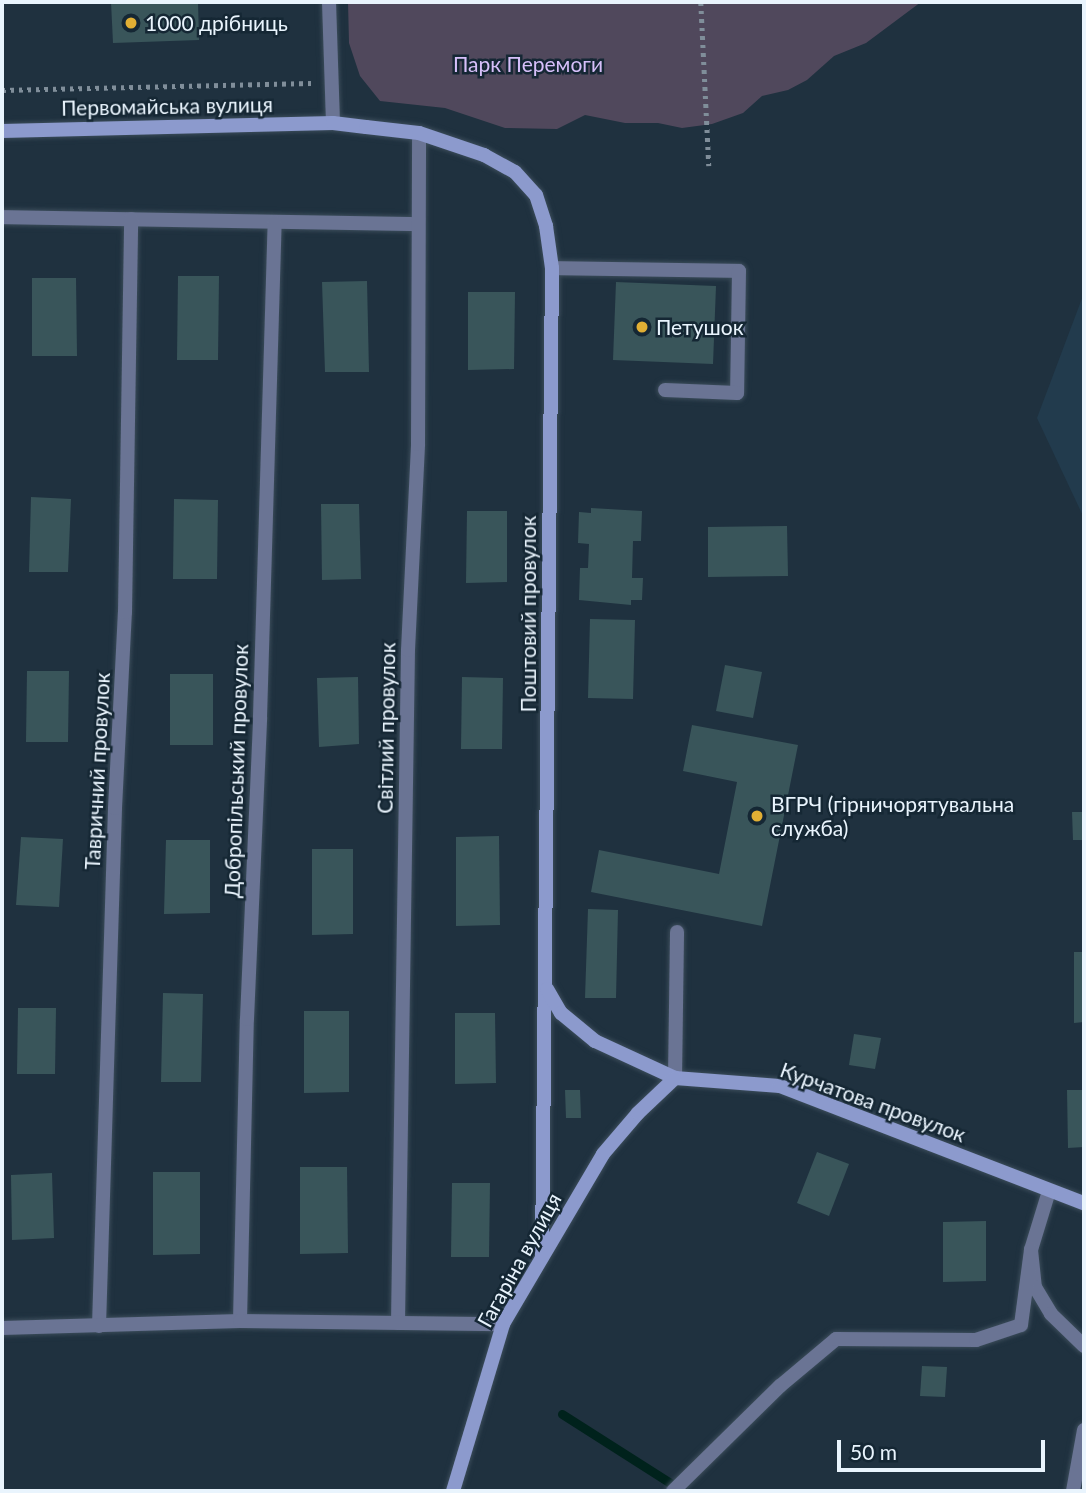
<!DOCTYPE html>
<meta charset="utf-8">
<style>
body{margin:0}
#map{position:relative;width:1086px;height:1493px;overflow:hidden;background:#1f313f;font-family:Lato,sans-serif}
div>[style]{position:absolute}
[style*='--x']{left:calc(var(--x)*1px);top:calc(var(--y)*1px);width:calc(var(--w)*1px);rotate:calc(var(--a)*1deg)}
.built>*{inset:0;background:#223b4d}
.green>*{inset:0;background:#50485c}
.stream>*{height:9px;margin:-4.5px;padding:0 4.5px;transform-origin:4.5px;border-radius:4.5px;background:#00221c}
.building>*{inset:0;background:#39555a}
.path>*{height:4.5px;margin-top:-2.25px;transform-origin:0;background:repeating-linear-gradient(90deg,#808e9a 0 3.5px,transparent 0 8.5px)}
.roads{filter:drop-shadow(0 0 2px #3b4c5a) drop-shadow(0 0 2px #3b4c5a)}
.lane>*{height:14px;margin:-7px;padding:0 7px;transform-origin:7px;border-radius:7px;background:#6a7494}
.street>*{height:14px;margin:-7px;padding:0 7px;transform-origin:7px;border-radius:7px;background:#6a7494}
.secondary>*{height:14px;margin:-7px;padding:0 7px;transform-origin:7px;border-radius:7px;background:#8c9acd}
.dots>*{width:19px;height:19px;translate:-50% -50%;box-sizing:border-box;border:4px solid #152734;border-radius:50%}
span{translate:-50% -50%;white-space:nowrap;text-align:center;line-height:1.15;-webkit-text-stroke:5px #152734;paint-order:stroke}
.poi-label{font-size:21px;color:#e9f4fd}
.left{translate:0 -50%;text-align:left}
.park-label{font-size:21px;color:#d6bff9}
.street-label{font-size:21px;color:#e9f4fd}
.frame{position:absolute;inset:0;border:4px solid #e9f4fd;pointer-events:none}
.scale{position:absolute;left:837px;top:1440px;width:208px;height:32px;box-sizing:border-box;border:4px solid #e9f4fd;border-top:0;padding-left:9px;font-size:21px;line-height:24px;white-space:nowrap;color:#e9f4fd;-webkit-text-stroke:5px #152734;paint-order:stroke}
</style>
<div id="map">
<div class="built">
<div style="clip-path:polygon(1084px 293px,1084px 518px,1037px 418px)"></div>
</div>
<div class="green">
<div style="clip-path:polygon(348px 2px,921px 2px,866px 43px,834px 56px,807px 80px,788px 90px,762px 96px,743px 113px,712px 124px,682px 128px,658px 123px,625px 123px,585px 115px,557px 129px,505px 128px,445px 108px,380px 101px,360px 76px,349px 43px)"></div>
</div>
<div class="stream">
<div style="--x:562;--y:1414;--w:143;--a:32.5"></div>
</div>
<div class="building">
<div style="clip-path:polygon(111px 2px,198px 2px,199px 40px,113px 43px)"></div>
<div style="clip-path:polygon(178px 276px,219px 276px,218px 360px,177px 360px)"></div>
<div style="clip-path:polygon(32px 278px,76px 278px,77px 356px,32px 356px)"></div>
<div style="clip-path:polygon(367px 281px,369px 372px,325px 372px,322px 282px)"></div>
<div style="clip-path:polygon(616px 282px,716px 286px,713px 364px,613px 360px)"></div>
<div style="clip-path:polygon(468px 292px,515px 292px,514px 369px,468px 370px)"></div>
<div style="clip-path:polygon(31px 497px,71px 499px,68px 572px,29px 572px)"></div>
<div style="clip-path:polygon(174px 499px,218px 500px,217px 579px,173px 579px)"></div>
<div style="clip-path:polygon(321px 504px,359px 504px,361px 579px,322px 580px)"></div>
<div style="clip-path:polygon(591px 508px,642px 511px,641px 541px,633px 541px,632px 578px,643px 578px,642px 600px,631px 600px,631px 605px,579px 600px,580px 568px,588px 568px,589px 544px,578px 543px,579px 512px,591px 513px)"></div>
<div style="clip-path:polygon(467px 511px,507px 511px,507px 582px,466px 583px)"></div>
<div style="clip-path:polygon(787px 526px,788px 576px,708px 577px,708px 527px)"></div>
<div style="clip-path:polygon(590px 619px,635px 620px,633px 699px,588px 698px)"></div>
<div style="clip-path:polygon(725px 665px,762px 672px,753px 718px,716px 711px)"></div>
<div style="clip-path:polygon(27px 671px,69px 671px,68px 742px,26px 742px)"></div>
<div style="clip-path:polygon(170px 674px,213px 674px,213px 745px,170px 745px)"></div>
<div style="clip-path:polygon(358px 677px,359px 744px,319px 747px,317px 678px)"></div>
<div style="clip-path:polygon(462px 677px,503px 678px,502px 749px,461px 749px)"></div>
<div style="clip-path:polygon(692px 725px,798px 745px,762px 926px,591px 892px,599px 850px,719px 874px,737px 782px,683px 771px)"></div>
<div style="clip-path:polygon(1072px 812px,1084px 812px,1084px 840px,1073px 840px)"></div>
<div style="clip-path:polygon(499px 836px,500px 925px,456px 926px,456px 837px)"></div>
<div style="clip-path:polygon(21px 837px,63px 839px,59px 907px,16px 905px)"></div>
<div style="clip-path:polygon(166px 840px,210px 840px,210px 913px,164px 914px)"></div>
<div style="clip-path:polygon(312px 849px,353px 849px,353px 934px,312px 935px)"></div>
<div style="clip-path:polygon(588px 909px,618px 910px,616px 998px,585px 998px)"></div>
<div style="clip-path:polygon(1074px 952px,1084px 952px,1084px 1022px,1074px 1023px)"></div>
<div style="clip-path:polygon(163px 993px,203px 994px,201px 1082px,161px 1082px)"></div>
<div style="clip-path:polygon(18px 1008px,56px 1008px,55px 1074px,17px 1074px)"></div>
<div style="clip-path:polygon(304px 1011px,349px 1011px,349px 1092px,304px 1093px)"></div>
<div style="clip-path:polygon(455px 1013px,495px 1013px,496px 1083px,455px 1084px)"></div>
<div style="clip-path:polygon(854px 1034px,881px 1038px,875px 1069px,849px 1065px)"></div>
<div style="clip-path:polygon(565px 1090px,580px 1090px,581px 1118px,566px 1118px)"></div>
<div style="clip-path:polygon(1067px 1090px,1084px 1090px,1084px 1147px,1068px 1148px)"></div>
<div style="clip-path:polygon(817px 1152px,849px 1164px,829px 1216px,797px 1203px)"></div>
<div style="clip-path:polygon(300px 1167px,347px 1167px,348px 1253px,300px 1254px)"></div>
<div style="clip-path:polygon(153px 1172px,200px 1172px,200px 1254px,153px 1255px)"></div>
<div style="clip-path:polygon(52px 1173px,54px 1238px,12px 1240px,11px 1175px)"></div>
<div style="clip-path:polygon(452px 1183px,490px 1183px,489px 1257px,451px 1257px)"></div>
<div style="clip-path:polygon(986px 1221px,986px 1281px,943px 1282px,943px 1222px)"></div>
<div style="clip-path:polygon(922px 1366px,947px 1367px,945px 1397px,920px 1396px)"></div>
</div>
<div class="path">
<div style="--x:701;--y:2;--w:164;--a:87.2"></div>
<div style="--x:2;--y:90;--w:310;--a:-1.3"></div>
</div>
<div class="roads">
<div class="lane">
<div style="--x:552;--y:268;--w:187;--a:0.9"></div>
<div style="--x:739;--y:271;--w:122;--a:90.9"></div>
<div style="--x:737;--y:393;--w:72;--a:-177.6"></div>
<div style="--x:675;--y:1078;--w:146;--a:-89.2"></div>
</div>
<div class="street">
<div style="--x:329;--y:2;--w:121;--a:88.1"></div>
<div style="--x:2;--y:217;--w:415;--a:1"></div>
<div style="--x:1049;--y:1191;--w:62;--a:107"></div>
<div style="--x:1031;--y:1250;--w:37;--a:84"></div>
<div style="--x:1035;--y:1287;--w:31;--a:59"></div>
<div style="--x:1051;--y:1314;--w:46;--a:44.1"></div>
<div style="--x:240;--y:1321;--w:302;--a:-88.7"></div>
<div style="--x:247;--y:1019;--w:302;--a:-87.5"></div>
<div style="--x:260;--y:717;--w:495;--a:-88.3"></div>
<div style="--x:398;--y:1323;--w:673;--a:-89.15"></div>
<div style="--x:408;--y:650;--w:206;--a:-87.2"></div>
<div style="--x:418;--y:444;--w:311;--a:-89.8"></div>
<div style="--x:99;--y:1326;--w:518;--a:-88.23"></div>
<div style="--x:115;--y:808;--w:196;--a:-87.1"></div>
<div style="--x:125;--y:612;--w:393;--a:-89.1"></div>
<div style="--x:2;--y:1328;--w:238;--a:-1.7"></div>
<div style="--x:240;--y:1321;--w:263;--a:0.7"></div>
<div style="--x:673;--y:1491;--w:150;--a:-44.5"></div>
<div style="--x:780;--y:1386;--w:73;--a:-40"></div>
<div style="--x:836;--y:1339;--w:140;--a:0.4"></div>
<div style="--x:976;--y:1340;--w:47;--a:-18.4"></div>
<div style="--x:1021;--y:1325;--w:76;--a:-82.4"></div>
<div style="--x:1073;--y:1491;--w:62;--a:-79.8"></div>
</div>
<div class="secondary">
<div style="--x:2;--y:131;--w:331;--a:-1.4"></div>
<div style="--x:333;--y:123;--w:33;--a:7"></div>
<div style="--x:366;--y:127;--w:53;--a:6.5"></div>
<div style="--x:419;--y:133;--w:69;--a:18.7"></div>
<div style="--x:484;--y:155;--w:35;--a:29"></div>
<div style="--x:515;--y:172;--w:31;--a:48"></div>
<div style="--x:536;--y:195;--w:33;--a:72"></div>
<div style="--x:546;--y:226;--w:42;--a:81.9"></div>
<div style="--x:552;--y:268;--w:989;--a:90.58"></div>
<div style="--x:547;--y:989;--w:28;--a:60"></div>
<div style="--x:561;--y:1013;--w:44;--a:39.5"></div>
<div style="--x:595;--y:1041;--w:88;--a:24.8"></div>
<div style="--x:675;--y:1078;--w:105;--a:4.4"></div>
<div style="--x:780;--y:1086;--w:326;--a:21.1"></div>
<div style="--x:453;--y:1491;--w:174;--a:-73.3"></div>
<div style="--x:503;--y:1324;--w:197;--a:-59.5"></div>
<div style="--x:603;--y:1154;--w:54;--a:-49.5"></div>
<div style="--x:638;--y:1113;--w:51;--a:-43.4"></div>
</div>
</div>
<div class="dots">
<div style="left:131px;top:23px;background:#e1af34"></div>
<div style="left:642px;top:327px;background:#e1af34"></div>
<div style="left:757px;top:816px;background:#e1af34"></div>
</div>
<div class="poi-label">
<span class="left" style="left:145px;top:23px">1000 дрібниць</span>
<span class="left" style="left:656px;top:327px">Петушок</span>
<span class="left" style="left:771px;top:816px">ВГРЧ (гірничорятувальна<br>служба)</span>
</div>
<div class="park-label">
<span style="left:528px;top:64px">Парк Перемоги</span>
</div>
<div class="street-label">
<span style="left:167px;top:106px;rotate:-1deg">Первомайська вулиця</span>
<span style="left:528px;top:614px;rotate:-90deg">Поштовий провулок</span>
<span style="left:386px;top:728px;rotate:-89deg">Світлий провулок</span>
<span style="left:97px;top:771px;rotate:-87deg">Тавричний провулок</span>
<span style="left:236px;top:771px;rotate:-88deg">Добропільський провулок</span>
<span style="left:873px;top:1102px;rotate:20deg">Курчатова провулок</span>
<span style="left:519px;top:1260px;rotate:-61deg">Гагаріна вулиця</span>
</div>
<div class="frame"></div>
<div class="scale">50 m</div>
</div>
